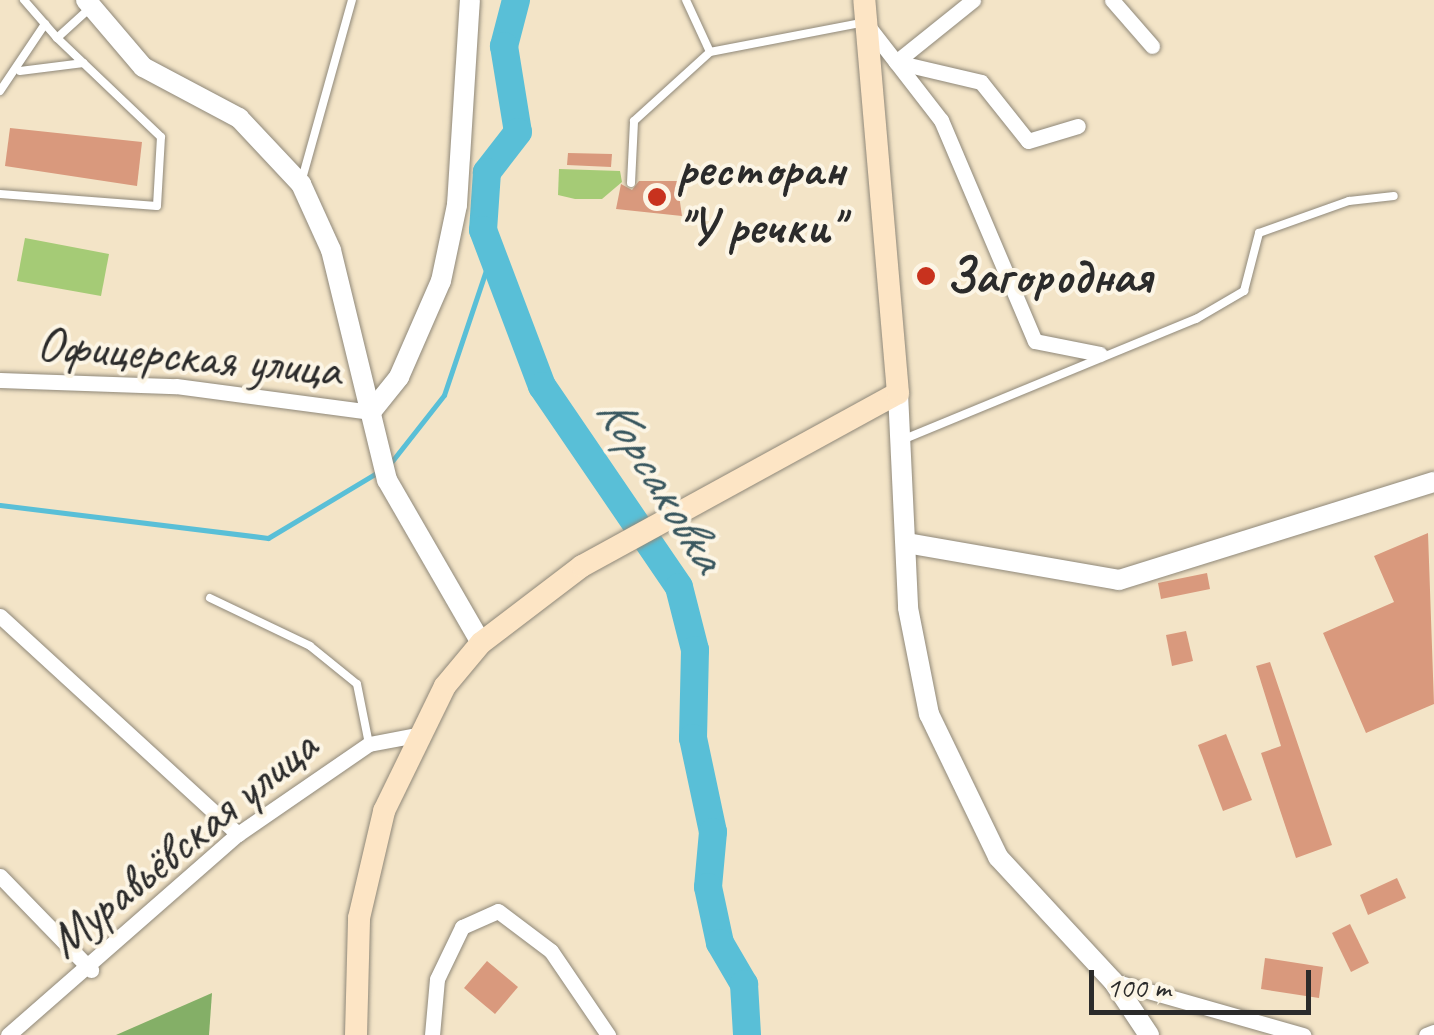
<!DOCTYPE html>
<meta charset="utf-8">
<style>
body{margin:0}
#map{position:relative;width:1434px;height:1035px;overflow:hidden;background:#f3e4c7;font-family:Caveat,sans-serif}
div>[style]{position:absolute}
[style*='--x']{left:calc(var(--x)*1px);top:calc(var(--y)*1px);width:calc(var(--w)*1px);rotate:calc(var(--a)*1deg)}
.green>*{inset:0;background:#a5cb76}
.forest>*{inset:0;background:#84af67}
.stream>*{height:5px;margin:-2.5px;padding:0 2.5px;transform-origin:2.5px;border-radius:2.5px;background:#59bfd7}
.river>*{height:28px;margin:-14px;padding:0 14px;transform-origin:14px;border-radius:14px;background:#59bfd7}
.building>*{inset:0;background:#d9997d}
.roads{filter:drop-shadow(0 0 2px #8f8879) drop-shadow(0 0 2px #8f8879)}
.service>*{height:8px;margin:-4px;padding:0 4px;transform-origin:4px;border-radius:4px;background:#fff}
.minor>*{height:15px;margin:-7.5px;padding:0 7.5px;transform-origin:7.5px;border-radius:7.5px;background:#fff}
.tertiary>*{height:20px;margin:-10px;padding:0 10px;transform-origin:10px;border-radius:10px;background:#fff}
.secondary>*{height:22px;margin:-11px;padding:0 11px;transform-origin:11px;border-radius:11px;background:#fde5c5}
.dots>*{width:28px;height:28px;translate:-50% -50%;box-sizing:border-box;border:5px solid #fcf5e5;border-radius:50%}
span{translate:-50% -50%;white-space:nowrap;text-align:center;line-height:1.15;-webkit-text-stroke:8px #fcf5e5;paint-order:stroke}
.poi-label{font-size:50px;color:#2b2b2b;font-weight:700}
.left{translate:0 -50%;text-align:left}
.street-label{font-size:50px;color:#2b2b2b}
.water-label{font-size:52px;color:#39575f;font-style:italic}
.scale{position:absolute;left:1089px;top:970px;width:222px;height:45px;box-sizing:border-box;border:5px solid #2b2b2b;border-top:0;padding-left:12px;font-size:30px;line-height:35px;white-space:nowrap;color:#2b2b2b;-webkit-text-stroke:8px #fcf5e5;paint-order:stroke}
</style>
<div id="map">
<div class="green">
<div style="clip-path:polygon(559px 169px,620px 171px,622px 182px,602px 199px,575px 199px,558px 195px)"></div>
<div style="clip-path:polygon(25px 238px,109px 254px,101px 296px,17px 281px)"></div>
</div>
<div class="forest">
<div style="clip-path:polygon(212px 993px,209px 1035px,116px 1035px)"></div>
</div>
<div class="stream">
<div style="--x:389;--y:465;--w:89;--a:-51.8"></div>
<div style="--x:444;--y:395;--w:132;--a:-71.4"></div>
<div style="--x:486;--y:270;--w:40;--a:-94.3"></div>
<div style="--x:0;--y:505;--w:270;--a:7"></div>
<div style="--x:268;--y:538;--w:131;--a:-30.9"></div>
</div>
<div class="river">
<div style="--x:516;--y:0;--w:48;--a:104.6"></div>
<div style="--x:504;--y:46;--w:87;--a:80.8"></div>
<div style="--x:518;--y:132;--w:51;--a:127.8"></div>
<div style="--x:487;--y:172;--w:58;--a:93.9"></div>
<div style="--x:483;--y:230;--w:167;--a:69.3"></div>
<div style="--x:542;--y:386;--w:243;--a:55.7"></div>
<div style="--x:679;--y:587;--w:65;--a:75.7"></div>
<div style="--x:695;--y:650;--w:88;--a:91.3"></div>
<div style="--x:693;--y:738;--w:96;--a:78"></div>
<div style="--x:713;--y:832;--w:55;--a:95.2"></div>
<div style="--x:708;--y:887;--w:57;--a:77.9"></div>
<div style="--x:720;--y:943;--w:48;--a:59.7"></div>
<div style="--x:744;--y:984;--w:51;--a:86.6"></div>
</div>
<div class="building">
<div style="clip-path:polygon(10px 128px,142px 142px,137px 186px,5px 166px)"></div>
<div style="clip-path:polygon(568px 153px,612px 154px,611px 167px,567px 165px)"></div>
<div style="clip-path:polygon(639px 181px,677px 181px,682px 216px,616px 209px,621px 184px,632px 190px)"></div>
<div style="clip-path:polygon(1428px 533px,1434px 704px,1366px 733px,1323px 633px,1394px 602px,1374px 556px)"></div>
<div style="clip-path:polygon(1207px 573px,1210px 589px,1161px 599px,1158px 583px)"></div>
<div style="clip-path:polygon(1186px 631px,1193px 661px,1172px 666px,1166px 635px)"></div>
<div style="clip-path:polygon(1270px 662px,1332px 845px,1296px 858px,1261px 753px,1281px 746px,1256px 666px)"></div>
<div style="clip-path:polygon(1226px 734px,1252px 800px,1223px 811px,1198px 745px)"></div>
<div style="clip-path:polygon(1397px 878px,1406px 898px,1368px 915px,1360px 895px)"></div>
<div style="clip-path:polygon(1350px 924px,1369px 963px,1351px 972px,1332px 933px)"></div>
<div style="clip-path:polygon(1265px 958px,1323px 967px,1319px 998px,1261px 989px)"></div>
<div style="clip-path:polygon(487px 961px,518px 987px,495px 1014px,464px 988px)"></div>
</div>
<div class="roads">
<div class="service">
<div style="--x:24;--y:0;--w:50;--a:49"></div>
<div style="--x:57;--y:38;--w:45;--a:-42.3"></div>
<div style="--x:686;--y:0;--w:57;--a:65.2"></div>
<div style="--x:20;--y:71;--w:64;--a:-7.1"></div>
<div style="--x:0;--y:91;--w:81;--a:-56.1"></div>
<div style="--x:302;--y:179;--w:186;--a:-74.4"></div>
<div style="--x:631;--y:183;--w:62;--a:-87.2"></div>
<div style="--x:634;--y:121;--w:103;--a:-42.2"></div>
<div style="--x:710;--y:52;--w:154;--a:-10.9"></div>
<div style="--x:0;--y:194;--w:157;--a:4.4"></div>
<div style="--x:157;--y:206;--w:69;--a:-86.7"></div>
<div style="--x:161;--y:137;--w:144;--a:-136.4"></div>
<div style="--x:902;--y:440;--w:318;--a:-22.4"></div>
<div style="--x:1196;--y:319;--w:56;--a:-30.3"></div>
<div style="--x:1244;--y:291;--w:60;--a:-75.5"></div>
<div style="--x:1259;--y:233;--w:96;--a:-19.6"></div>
<div style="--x:1349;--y:201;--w:45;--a:-6.3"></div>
<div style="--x:210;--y:598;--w:111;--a:25.6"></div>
<div style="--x:310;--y:646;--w:60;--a:39"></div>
<div style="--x:357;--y:684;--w:61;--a:78.7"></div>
</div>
<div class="minor">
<div style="--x:1112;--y:0;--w:61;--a:49"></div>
<div style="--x:868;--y:26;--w:119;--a:52.2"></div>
<div style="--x:941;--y:120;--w:240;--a:67"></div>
<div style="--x:1035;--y:341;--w:66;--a:11.3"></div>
<div style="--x:896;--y:62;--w:87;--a:13.2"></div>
<div style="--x:981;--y:82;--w:75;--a:51.5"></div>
<div style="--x:1028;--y:141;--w:52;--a:-16.7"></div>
<div style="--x:896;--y:62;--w:99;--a:-38.8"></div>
<div style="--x:0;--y:380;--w:176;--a:2"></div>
<div style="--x:176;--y:386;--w:197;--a:7.6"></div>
<div style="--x:0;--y:616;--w:323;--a:42.5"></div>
<div style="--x:0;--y:876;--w:131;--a:45.9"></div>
<div style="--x:1113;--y:981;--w:198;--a:15.9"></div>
<div style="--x:8;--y:1035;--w:305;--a:-41.2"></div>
<div style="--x:238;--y:834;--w:159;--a:-34.5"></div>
<div style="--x:369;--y:744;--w:49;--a:-10.6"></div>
<div style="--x:432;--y:1035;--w:56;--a:-84.9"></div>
<div style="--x:437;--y:979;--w:58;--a:-64.3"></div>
<div style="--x:462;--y:927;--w:39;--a:-24"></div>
<div style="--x:498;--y:911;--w:66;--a:37"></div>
<div style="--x:551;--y:951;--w:102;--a:55.8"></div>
<div style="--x:1426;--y:1035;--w:9;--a:-21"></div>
</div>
<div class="tertiary">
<div style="--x:86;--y:0;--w:88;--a:49.6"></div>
<div style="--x:143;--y:67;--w:109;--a:28"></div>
<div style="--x:239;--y:118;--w:91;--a:46.8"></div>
<div style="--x:301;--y:184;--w:72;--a:65.6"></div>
<div style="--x:331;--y:250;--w:237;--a:76.3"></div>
<div style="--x:387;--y:480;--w:188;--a:60"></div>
<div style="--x:898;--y:393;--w:215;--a:87.3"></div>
<div style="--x:908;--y:608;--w:108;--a:78.8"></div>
<div style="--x:929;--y:714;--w:159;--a:64.2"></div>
<div style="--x:998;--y:857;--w:169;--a:47.2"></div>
<div style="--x:1113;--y:981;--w:65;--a:56.3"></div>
<div style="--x:371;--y:412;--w:45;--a:-51.3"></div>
<div style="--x:399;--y:377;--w:105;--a:-66.4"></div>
<div style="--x:441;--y:281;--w:78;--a:-78.1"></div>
<div style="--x:457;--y:205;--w:205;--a:-86.4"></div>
<div style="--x:907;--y:543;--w:215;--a:9.9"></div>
<div style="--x:1119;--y:580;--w:330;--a:-17.3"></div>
</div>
<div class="secondary">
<div style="--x:356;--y:1035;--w:117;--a:-88.5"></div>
<div style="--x:359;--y:918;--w:110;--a:-76.8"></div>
<div style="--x:384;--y:811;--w:139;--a:-64"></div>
<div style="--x:445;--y:686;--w:56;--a:-50.1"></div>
<div style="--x:481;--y:643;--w:127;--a:-37.3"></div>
<div style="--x:582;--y:566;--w:360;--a:-28.7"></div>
<div style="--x:898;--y:393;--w:394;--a:-94.9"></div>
</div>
</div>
<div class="dots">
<div style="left:657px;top:197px;background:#c8321e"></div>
<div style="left:926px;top:276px;background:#c8321e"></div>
</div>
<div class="poi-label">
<span class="left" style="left:677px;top:197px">ресторан<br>"У речки"</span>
<span class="left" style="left:946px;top:276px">Загородная</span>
</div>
<div class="street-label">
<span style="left:189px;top:356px;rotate:5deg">Офицерская улица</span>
<span style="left:182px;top:843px;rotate:-39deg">Муравьёвская улица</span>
</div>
<div class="water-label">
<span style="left:661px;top:483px;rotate:58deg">Корсаковка</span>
</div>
<div class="scale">100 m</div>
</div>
